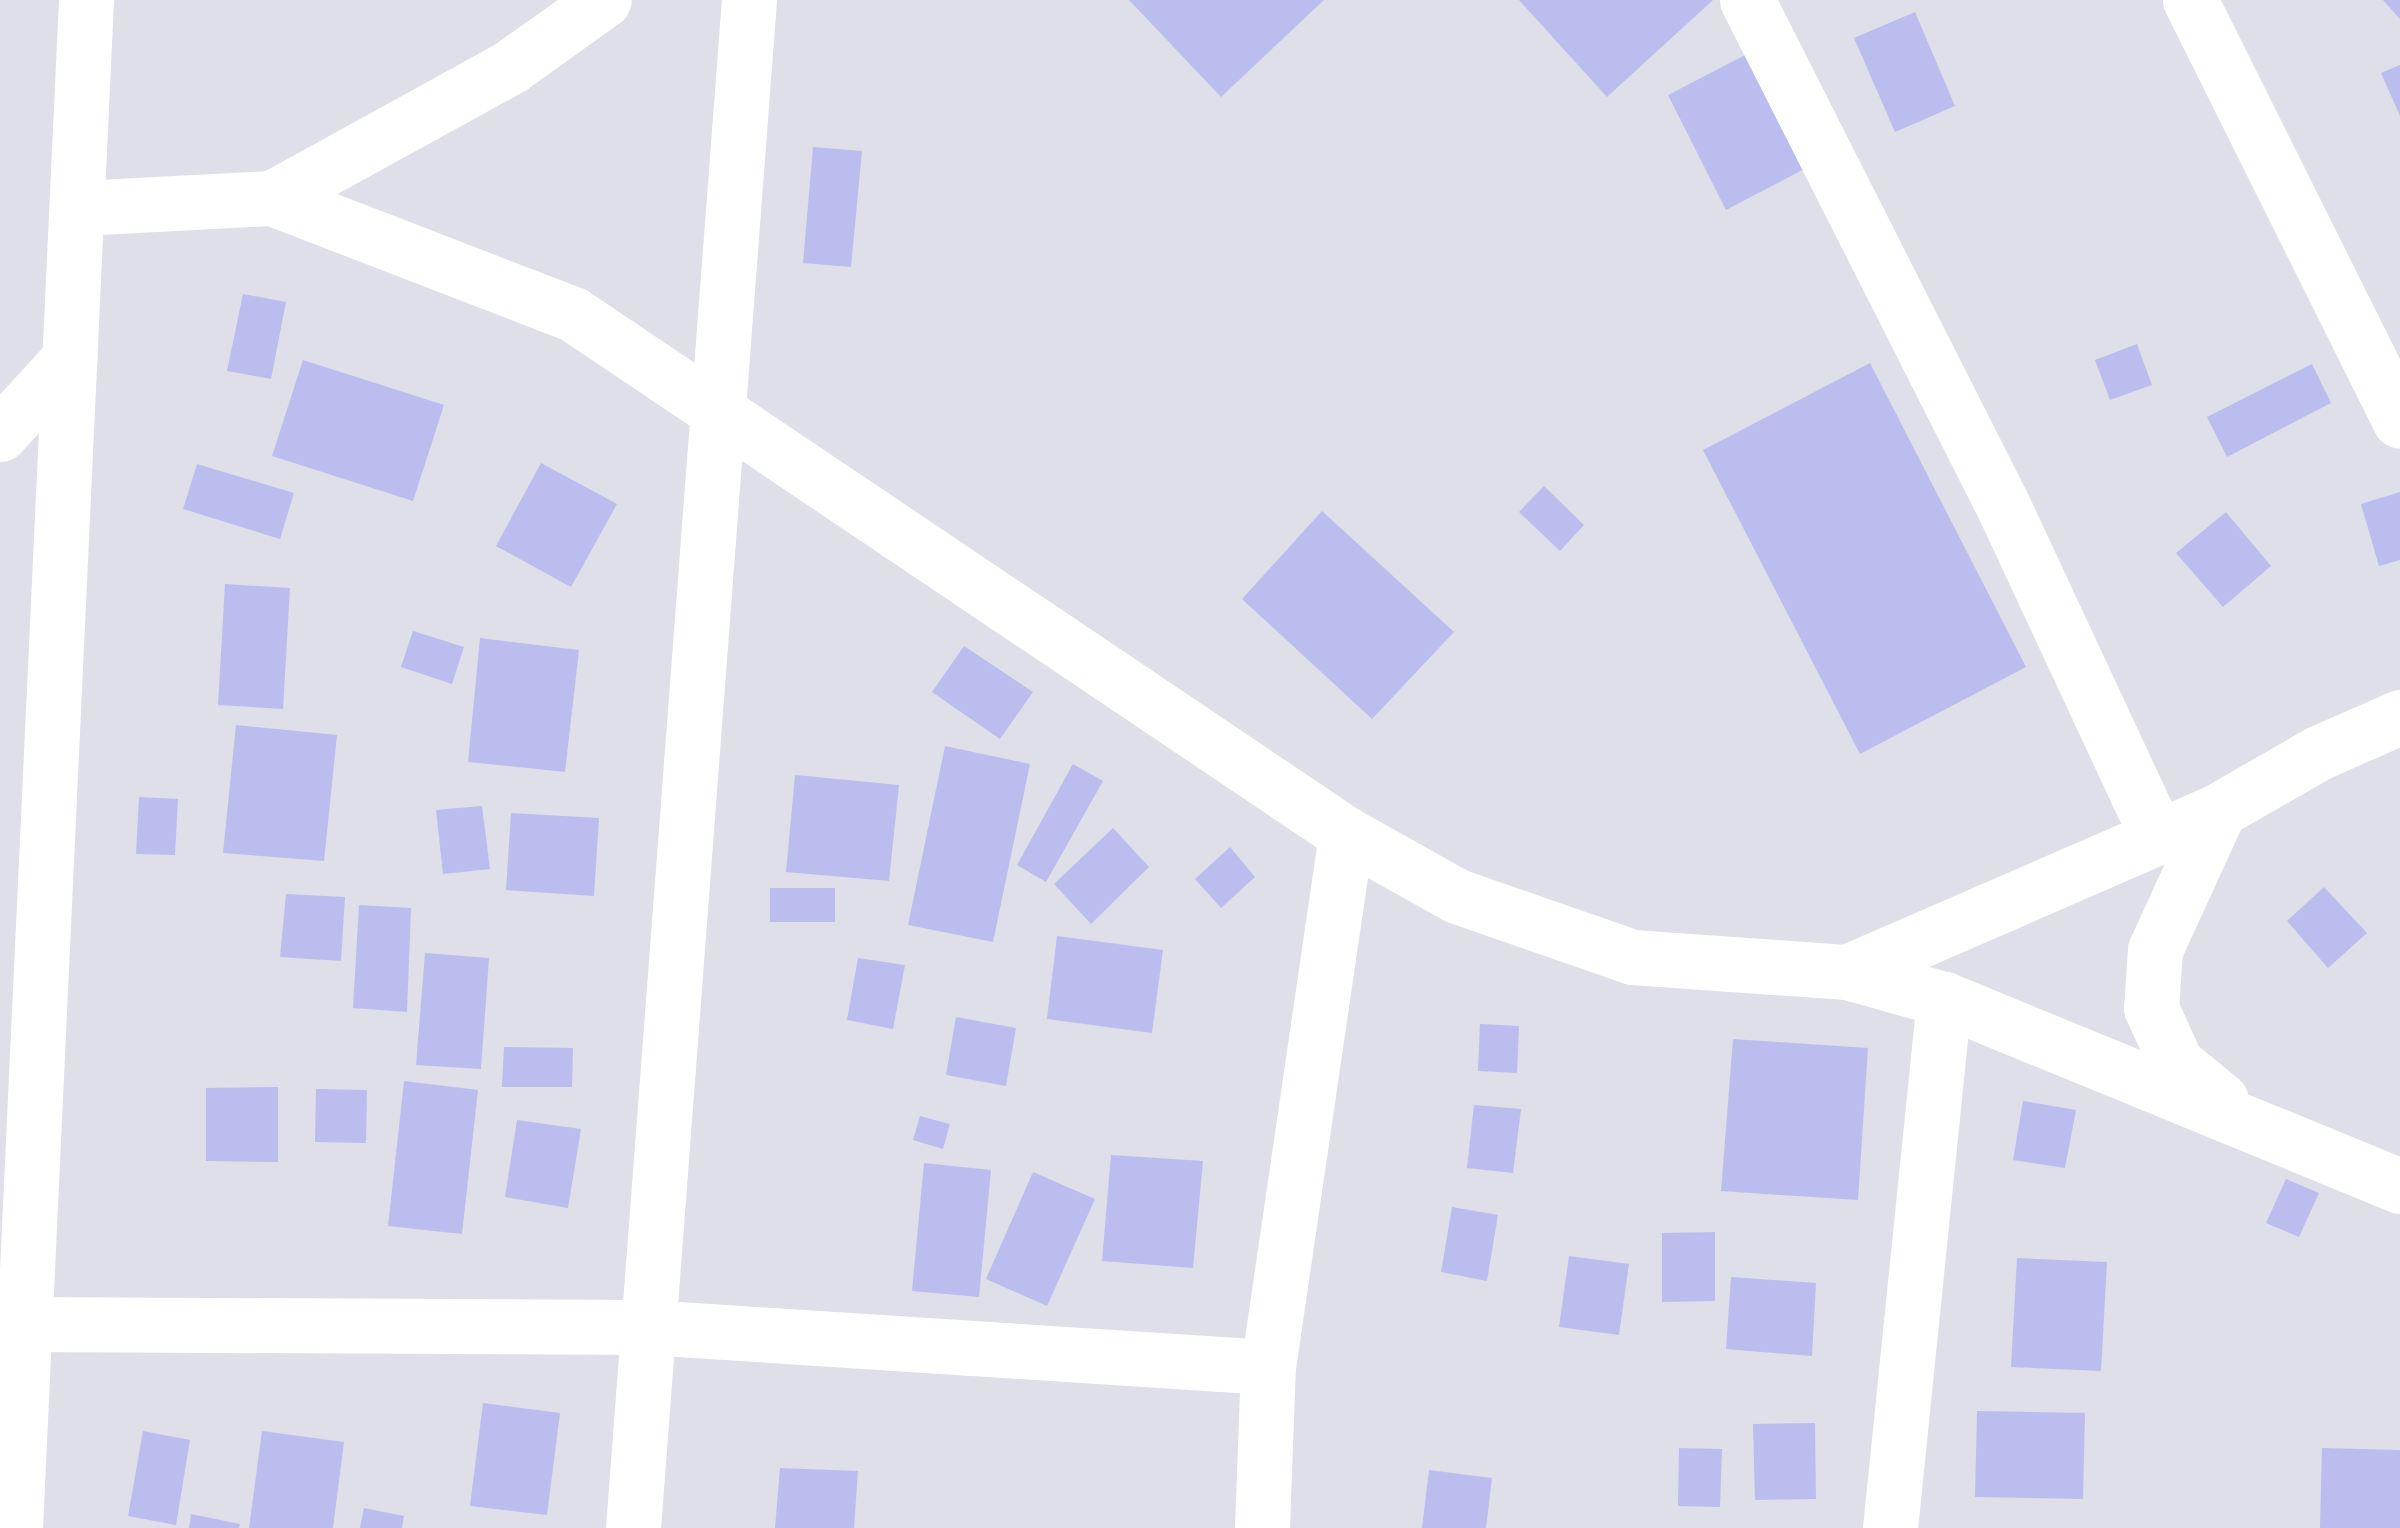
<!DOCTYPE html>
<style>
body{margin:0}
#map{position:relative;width:2400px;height:1528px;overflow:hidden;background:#dedfe8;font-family:"PT Sans Narrow",sans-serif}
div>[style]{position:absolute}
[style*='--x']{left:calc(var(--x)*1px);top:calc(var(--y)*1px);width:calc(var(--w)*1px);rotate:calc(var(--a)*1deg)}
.building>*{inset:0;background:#bbbdee}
.minor>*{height:55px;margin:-27.5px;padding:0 27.5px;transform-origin:27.5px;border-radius:27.5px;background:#fff}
span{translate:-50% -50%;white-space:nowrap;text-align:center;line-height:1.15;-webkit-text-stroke:8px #fff;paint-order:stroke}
</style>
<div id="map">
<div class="building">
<div style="clip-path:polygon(1129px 0,1324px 0,1221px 97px)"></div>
<div style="clip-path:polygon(1519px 0,1713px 0,1607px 97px)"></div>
<div style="clip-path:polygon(2383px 0,2400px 0,2400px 19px)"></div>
<div style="clip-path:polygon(1915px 12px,1955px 106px,1895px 132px,1854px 38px)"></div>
<div style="clip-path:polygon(1749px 53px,1808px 167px,1726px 210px,1668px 95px)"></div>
<div style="clip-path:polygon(2400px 65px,2400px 116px,2381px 73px)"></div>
<div style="clip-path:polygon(813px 147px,862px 151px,851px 267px,803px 263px)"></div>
<div style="clip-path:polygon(243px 294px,286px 302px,271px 379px,227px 371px)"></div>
<div style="clip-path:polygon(2137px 344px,2152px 385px,2110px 400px,2095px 360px)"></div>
<div style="clip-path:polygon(303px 360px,444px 405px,413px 501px,272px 456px)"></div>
<div style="clip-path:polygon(1870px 363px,2026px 667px,1860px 754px,1703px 450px)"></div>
<div style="clip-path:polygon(2312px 364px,2331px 403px,2227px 457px,2207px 417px)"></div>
<div style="clip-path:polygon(541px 463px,617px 504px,571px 587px,496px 546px)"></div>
<div style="clip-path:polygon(197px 464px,294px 493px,280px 539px,183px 509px)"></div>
<div style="clip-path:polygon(1544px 486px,1584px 525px,1560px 551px,1519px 512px)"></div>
<div style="clip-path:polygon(2400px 492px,2400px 560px,2379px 566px,2361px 504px)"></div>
<div style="clip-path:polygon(1322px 511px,1454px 632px,1372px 719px,1242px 599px)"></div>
<div style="clip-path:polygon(2226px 512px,2271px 566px,2223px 607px,2176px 553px)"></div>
<div style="clip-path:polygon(225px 584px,290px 588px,283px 709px,218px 705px)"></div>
<div style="clip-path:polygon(413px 631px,464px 647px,452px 684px,401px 667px)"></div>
<div style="clip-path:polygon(480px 638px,579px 650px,565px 772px,468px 762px)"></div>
<div style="clip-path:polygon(964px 646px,1033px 692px,1000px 739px,932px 692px)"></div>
<div style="clip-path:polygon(236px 725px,337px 735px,324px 861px,223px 853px)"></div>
<div style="clip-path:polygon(945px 746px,1030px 764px,993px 942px,908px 925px)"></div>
<div style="clip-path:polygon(1073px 764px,1103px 781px,1046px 882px,1017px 865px)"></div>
<div style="clip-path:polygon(795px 775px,899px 785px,889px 881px,786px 872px)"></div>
<div style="clip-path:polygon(139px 797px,178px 799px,175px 855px,136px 854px)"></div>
<div style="clip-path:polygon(482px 806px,490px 869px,443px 874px,436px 810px)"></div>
<div style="clip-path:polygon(511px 813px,599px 818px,594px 896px,506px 890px)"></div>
<div style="clip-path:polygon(1113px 828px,1149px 867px,1091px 924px,1054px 884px)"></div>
<div style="clip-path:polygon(1230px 847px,1255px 877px,1221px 908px,1195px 879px)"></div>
<div style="clip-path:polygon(2324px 887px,2367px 933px,2328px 968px,2287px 921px)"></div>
<div style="clip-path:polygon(770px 888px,835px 888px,835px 922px,770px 922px)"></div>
<div style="clip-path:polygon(286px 894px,345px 897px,341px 961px,280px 957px)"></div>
<div style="clip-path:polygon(359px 905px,411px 908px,407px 1012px,353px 1008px)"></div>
<div style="clip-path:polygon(1057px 936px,1163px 950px,1152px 1033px,1047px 1019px)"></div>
<div style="clip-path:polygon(425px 953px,489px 958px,481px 1069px,416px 1065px)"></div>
<div style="clip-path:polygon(858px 958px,905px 965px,893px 1029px,847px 1020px)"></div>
<div style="clip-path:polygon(956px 1017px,1016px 1028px,1006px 1086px,946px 1075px)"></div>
<div style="clip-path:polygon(1480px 1024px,1519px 1026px,1517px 1073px,1478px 1071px)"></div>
<div style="clip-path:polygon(1733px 1039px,1868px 1048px,1858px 1200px,1721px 1191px)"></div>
<div style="clip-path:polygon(504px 1047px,573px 1048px,572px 1087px,502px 1087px)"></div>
<div style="clip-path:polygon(404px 1081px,478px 1090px,462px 1234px,388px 1226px)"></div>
<div style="clip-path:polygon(278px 1087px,278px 1162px,206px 1161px,206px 1088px)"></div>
<div style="clip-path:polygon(316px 1089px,367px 1090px,366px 1143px,315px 1142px)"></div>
<div style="clip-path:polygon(2023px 1101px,2076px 1110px,2065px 1168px,2013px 1160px)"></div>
<div style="clip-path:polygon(1474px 1105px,1521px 1109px,1513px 1173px,1467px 1168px)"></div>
<div style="clip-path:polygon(920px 1116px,950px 1124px,943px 1149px,913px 1140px)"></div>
<div style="clip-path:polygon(517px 1120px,581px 1129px,568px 1208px,505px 1197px)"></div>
<div style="clip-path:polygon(1111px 1155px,1203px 1161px,1193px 1268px,1102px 1261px)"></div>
<div style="clip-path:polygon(924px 1163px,991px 1170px,979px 1297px,912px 1291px)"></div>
<div style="clip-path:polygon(1033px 1172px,1095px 1199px,1047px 1306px,986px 1279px)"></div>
<div style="clip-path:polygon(2286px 1179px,2319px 1193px,2299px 1237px,2266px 1223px)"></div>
<div style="clip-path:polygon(1452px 1207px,1498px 1215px,1487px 1281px,1441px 1272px)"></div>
<div style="clip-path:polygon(1715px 1232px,1715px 1301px,1662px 1302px,1662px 1233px)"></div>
<div style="clip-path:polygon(1569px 1256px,1629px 1264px,1619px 1335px,1559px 1327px)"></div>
<div style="clip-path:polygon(2017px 1258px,2107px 1262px,2101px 1371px,2011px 1367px)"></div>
<div style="clip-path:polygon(1731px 1277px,1816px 1283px,1812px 1356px,1726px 1349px)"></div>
<div style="clip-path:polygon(483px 1403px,560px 1413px,547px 1515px,470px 1506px)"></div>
<div style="clip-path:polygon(1977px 1411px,2085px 1413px,2083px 1499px,1975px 1497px)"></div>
<div style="clip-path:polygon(1815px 1423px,1816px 1499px,1755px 1500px,1753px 1424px)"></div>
<div style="clip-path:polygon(143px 1431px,190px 1440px,176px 1525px,128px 1516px)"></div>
<div style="clip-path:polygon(262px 1431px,344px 1442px,333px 1528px,249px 1528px)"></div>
<div style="clip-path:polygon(1679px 1448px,1722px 1449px,1720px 1507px,1678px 1506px)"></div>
<div style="clip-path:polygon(2322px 1448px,2400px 1450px,2400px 1528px,2320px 1528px)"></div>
<div style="clip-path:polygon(780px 1468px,858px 1471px,854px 1528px,775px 1528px)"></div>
<div style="clip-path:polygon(1429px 1470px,1492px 1478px,1486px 1528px,1422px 1528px)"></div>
<div style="clip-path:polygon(364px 1508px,404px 1516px,402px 1528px,360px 1528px)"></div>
<div style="clip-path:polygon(191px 1514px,240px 1524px,239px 1528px,189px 1528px)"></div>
</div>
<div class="minor">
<div style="--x:1747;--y:0;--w:569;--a:63.16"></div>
<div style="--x:2004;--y:508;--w:362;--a:65"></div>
<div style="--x:2190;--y:0;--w:470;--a:63.5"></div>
<div style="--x:272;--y:198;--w:272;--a:-28.8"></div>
<div style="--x:510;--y:67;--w:115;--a:-35.5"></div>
<div style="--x:80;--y:208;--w:192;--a:-3"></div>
<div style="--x:272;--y:198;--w:323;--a:21.1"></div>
<div style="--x:573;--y:314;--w:932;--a:33.93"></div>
<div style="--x:1346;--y:834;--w:127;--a:29.2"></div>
<div style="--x:1457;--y:896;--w:185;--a:19.2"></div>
<div style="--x:1632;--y:957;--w:216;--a:4"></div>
<div style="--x:1847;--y:972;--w:101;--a:15.6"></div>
<div style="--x:1944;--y:999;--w:493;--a:22.3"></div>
<div style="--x:0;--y:434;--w:103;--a:-47.4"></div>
<div style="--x:2219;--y:810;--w:154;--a:114.6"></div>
<div style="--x:2155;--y:950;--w:58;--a:93.9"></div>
<div style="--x:2151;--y:1008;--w:60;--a:65.6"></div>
<div style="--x:2176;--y:1063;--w:58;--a:39.4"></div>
<div style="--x:1847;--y:972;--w:406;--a:-23.5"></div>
<div style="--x:2219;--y:810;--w:114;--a:-29.9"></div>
<div style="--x:2318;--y:753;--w:90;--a:-23.7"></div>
<div style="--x:24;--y:1324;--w:623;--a:0.28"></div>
<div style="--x:647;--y:1327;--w:622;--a:3.69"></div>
<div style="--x:15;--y:1528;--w:1530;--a:-87.34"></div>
<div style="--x:633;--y:1528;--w:1532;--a:-85.66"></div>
<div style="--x:1262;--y:1528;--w:161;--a:-87.9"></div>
<div style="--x:1268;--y:1367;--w:539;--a:-81.67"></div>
<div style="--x:1890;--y:1528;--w:532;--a:-84.17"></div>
</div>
</div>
